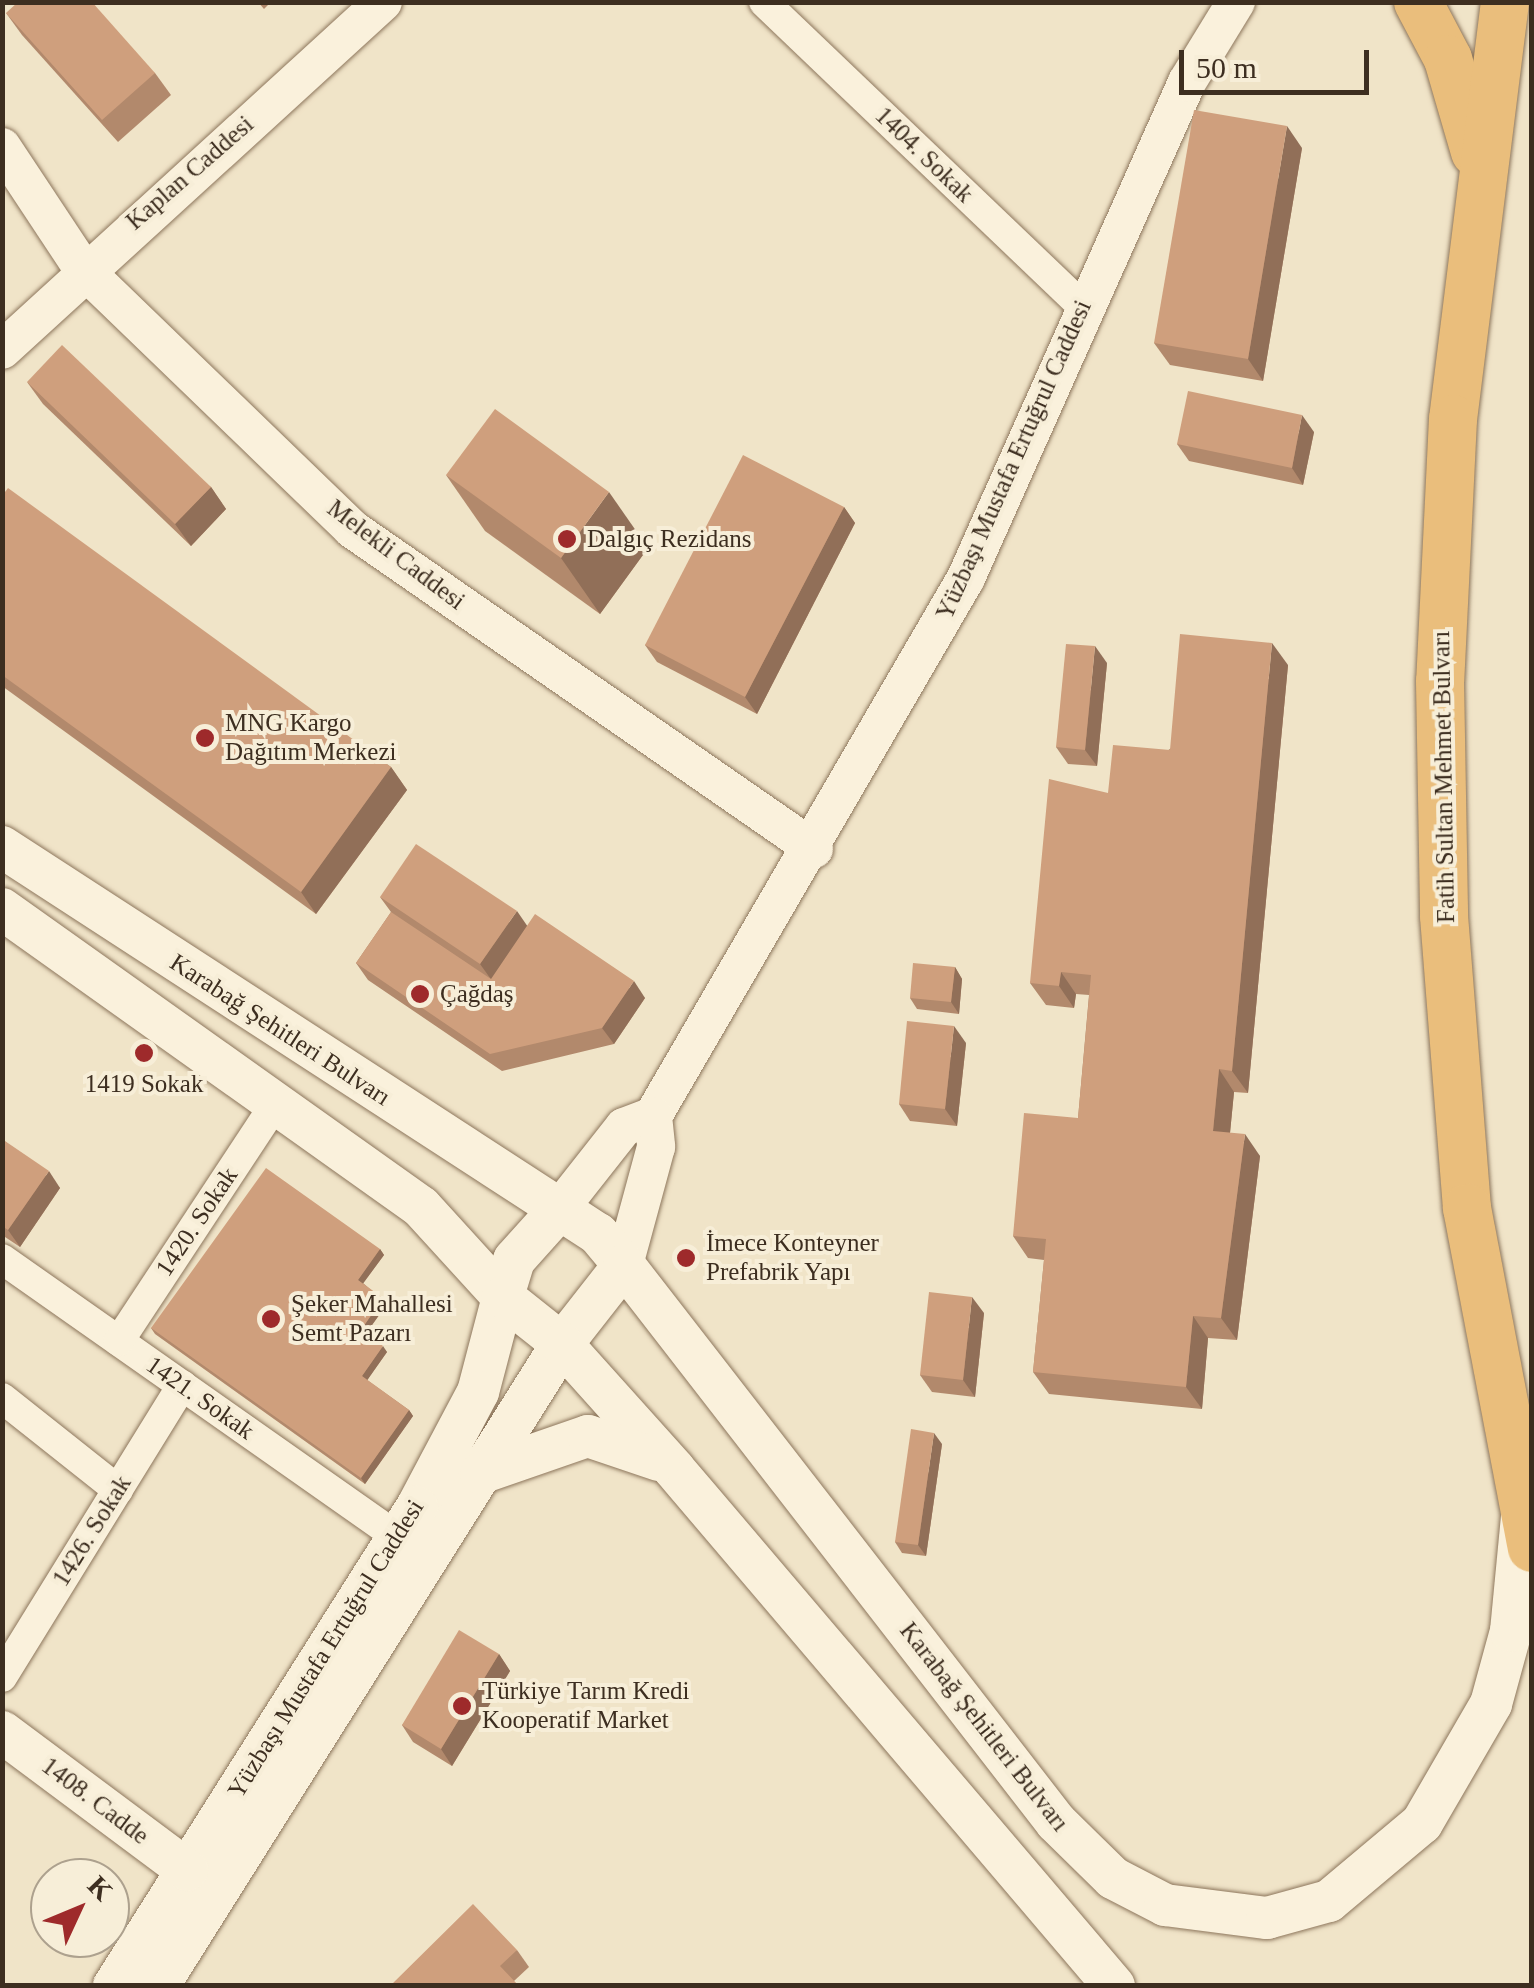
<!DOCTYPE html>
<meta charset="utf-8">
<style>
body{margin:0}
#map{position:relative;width:1534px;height:1988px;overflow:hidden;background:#f0e4c8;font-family:Georgia,serif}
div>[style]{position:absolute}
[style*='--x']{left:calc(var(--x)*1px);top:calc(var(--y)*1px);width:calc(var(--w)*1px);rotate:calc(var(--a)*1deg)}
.roads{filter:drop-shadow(0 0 2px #8d765c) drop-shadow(0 0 2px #8d765c)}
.minor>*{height:30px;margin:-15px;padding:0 15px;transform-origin:15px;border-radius:15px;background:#faf1dc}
.tertiary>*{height:38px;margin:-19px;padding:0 19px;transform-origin:19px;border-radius:19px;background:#faf1dc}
.secondary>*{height:42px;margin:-21px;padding:0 21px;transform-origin:21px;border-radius:21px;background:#faf1dc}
.trunk>*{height:48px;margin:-24px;padding:0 24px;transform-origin:24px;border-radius:24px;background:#eabe7c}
.wall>*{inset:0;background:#b2896c}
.shaded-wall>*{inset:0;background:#916f58}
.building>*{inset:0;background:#cf9f7d}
.dots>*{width:28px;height:28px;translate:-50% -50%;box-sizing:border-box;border:5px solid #f7eed8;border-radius:50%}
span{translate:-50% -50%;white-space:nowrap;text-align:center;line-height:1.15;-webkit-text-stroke:8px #f7eed8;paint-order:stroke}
.street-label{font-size:25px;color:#3d2e20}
.poi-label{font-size:25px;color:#3d2e20}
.left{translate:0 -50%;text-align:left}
.frame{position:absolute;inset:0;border:5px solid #3d2e20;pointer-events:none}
.north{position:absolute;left:30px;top:1858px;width:100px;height:100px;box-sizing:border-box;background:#f7eed8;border:2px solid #ada18e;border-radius:50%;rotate:46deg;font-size:28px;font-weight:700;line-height:40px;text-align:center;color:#3d2e20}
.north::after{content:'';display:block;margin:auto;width:35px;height:45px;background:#9e2a2b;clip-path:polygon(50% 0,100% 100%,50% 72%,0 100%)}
.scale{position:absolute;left:1179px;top:50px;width:190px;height:45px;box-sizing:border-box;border:5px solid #3d2e20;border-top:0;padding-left:12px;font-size:30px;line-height:35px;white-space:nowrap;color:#3d2e20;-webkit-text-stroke:8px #f7eed8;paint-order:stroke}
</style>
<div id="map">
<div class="roads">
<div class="minor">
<div style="--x:764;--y:2;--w:441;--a:43.7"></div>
<div style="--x:2;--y:1259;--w:483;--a:35.1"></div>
<div style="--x:119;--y:1341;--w:285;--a:-56.6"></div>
<div style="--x:2;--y:1398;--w:148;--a:38.4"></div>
<div style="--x:2;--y:1677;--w:343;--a:-58.3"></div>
</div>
<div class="tertiary">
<div style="--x:2;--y:147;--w:145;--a:56.5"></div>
<div style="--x:82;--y:268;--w:376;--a:44"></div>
<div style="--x:352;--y:529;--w:562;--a:34.71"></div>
<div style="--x:2;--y:350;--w:516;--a:-42.41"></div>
<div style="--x:653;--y:1116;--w:622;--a:-59.81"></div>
<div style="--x:966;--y:578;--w:543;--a:-65.98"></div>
<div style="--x:1187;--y:82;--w:94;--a:-58.5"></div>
<div style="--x:557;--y:1212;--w:108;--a:-51.8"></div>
<div style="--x:624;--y:1127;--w:31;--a:-21"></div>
<div style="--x:653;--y:1116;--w:31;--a:84"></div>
<div style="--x:656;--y:1147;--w:122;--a:105.2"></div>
</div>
<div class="secondary">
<div style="--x:2;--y:847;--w:711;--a:33"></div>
<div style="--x:598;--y:1234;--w:40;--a:50"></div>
<div style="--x:624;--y:1265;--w:100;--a:128.1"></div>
<div style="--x:562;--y:1344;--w:759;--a:122.18"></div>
<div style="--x:2;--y:909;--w:514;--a:35.42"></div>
<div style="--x:421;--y:1207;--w:122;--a:47.7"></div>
<div style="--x:503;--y:1297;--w:98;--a:104.7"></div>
<div style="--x:478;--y:1392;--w:130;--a:117.9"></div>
<div style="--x:417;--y:1507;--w:567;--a:122.32"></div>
<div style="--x:557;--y:1212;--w:64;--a:131.9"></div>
<div style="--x:514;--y:1260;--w:39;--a:107"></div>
<div style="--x:503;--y:1297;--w:75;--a:38.5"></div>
<div style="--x:562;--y:1344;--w:168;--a:48.1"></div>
<div style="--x:674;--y:1469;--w:679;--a:49.6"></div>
<div style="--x:624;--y:1265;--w:705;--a:52.2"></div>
<div style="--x:1056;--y:1822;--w:80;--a:44.5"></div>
<div style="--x:1113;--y:1878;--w:59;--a:27.4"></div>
<div style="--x:1165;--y:1905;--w:103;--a:7.3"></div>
<div style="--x:1267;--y:1918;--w:64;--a:-15.3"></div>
<div style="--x:1329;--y:1901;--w:121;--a:-40"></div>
<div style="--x:1422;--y:1823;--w:138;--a:-59.9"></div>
<div style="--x:1491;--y:1704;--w:76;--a:-74.7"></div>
<div style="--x:1511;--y:1631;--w:125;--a:-84.5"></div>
<div style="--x:481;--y:1473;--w:113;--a:-19.1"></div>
<div style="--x:588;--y:1436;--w:75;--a:18.7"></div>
<div style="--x:2;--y:1732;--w:231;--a:36.7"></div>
</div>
<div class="trunk">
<div style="--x:1418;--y:2;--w:64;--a:62.2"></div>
<div style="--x:1448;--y:59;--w:97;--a:73.8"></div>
<div style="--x:1505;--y:2;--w:420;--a:97.1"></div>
<div style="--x:1453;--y:419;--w:262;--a:92.8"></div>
<div style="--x:1440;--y:681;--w:235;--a:89"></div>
<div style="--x:1444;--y:916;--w:293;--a:85.5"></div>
<div style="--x:1467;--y:1208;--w:346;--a:79.2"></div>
</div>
</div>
<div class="wall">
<div style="clip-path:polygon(258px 2px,271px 2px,264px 9px)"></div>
<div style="clip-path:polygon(6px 13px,155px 73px,171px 95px,118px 142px,22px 35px)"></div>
<div style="clip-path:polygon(1302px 148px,1263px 381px,1170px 365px,1154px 343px)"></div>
<div style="clip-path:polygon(27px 382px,211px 487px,226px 509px,191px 546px,43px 404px)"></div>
<div style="clip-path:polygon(1314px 432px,1303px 485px,1189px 461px,1177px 444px)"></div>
<div style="clip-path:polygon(446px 475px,648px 548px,600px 614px,485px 531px)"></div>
<div style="clip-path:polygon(2px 496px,391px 767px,407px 790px,316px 914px,2px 686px)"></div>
<div style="clip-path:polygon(844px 507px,855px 523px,757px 714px,657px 662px,645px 645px)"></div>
<div style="clip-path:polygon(1107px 663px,1097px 766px,1068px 764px,1056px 747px)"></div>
<div style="clip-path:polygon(1288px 665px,1248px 1093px,1234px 1092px,1230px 1133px,1260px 1156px,1237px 1340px,1208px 1338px,1202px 1409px,1049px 1394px,1033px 1372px,1044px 1260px,1028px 1258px,1013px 1236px,1078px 1118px,1089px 995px,1076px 994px,1074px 1008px,1046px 1005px,1030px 983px,1108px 793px)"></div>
<div style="clip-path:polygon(380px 897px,527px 926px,645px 998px,614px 1044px,502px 1071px,368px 980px,356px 963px,391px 912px)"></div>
<div style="clip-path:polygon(955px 967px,962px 979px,959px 1014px,917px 1009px,910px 998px)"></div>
<div style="clip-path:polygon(966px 1043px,957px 1126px,910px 1121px,899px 1104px)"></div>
<div style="clip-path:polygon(2px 1139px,60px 1188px,20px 1247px,2px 1235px)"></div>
<div style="clip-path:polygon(380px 1249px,384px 1255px,363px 1283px,387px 1304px,366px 1333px,387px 1352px,367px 1380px,409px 1410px,413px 1416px,365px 1484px,155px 1334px,151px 1328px)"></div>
<div style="clip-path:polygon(984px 1313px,975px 1397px,932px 1392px,920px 1375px)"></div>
<div style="clip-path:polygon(942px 1444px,926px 1556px,902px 1553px,895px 1542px)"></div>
<div style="clip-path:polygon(499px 1654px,510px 1671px,452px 1766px,413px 1742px,402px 1725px)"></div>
<div style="clip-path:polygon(517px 1950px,529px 1967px,514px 1981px,390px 1986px)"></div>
</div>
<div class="shaded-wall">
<div style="clip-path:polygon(1287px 126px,1302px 148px,1263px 381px,1248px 359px)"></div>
<div style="clip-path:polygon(1302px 415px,1314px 432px,1303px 485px,1292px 468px)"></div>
<div style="clip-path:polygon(211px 487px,226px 509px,191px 546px,175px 524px)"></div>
<div style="clip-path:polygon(609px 492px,648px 548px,600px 614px,561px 558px)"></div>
<div style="clip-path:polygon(844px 507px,855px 523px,757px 714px,745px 697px)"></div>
<div style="clip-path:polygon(1272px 643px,1288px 665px,1248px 1093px,1232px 1071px)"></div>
<div style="clip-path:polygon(1095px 646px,1107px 663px,1097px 766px,1085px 750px)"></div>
<div style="clip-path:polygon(391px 767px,407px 790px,316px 914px,301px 892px)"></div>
<div style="clip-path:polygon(517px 911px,539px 943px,503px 996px,480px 964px)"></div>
<div style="clip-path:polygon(955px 967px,962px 979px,959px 1014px,951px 1002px)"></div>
<div style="clip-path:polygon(1061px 972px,1076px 994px,1074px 1008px,1059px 986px)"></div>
<div style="clip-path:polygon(634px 981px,645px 998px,614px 1044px,602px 1028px)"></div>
<div style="clip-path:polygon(954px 1026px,966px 1043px,957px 1126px,945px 1109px)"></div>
<div style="clip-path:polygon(1219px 1069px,1234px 1092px,1228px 1153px,1213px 1131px)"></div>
<div style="clip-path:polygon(1245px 1134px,1260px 1156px,1237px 1340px,1221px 1318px)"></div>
<div style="clip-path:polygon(49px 1171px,60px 1188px,20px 1247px,8px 1230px)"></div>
<div style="clip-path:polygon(380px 1249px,384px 1255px,362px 1285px,358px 1280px)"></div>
<div style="clip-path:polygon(972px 1297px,984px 1313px,975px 1397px,963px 1380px)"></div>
<div style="clip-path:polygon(383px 1298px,387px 1304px,365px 1335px,361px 1330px)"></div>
<div style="clip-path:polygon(1193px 1316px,1208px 1338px,1202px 1409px,1186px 1387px)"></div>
<div style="clip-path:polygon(383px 1346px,387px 1352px,366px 1382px,362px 1376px)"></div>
<div style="clip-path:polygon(409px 1410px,413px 1416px,365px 1484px,361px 1478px)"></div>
<div style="clip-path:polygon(934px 1433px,942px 1444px,926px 1556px,918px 1545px)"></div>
<div style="clip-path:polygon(499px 1654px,510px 1671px,452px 1766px,441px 1749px)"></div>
</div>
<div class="building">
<div style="clip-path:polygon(18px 2px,92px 2px,155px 73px,102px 120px,6px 13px)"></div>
<div style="clip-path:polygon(1194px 110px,1287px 126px,1248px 359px,1154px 343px)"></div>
<div style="clip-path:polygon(62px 345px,211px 487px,175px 524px,27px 382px)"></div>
<div style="clip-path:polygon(1188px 391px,1302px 415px,1292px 468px,1177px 444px)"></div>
<div style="clip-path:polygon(495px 409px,609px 492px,561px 558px,446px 475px)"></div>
<div style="clip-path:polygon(743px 455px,844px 507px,745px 697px,645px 645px)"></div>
<div style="clip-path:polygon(8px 488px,391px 767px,301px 892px,2px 675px,2px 496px)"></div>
<div style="clip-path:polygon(1180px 634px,1272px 643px,1232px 1071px,1219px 1069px,1213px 1131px,1245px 1134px,1221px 1318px,1193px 1316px,1186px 1387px,1033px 1372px,1046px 1239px,1013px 1236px,1024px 1113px,1078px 1118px,1091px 975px,1061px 972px,1059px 986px,1030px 983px,1049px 779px,1108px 793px,1113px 745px,1170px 750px)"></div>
<div style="clip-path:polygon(1066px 644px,1095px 646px,1085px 750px,1056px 747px)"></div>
<div style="clip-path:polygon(416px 844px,517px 911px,480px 964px,380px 897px)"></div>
<div style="clip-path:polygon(391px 912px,491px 979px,535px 914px,634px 981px,602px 1028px,490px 1054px,356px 963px)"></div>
<div style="clip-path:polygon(913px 963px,955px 967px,951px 1002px,910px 998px)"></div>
<div style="clip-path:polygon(907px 1021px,954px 1026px,945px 1109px,899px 1104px)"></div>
<div style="clip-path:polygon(2px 1139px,49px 1171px,8px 1230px,2px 1226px)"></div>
<div style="clip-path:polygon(266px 1168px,380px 1249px,358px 1280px,383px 1298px,361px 1330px,383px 1346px,362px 1376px,409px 1410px,361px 1478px,151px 1328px)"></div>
<div style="clip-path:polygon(929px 1292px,972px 1297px,963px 1380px,920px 1375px)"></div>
<div style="clip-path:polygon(911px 1429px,934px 1433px,918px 1545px,895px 1542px)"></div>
<div style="clip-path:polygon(459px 1630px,499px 1654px,441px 1749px,402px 1725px)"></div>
<div style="clip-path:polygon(473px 1904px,517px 1950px,500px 1966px,519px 1986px,390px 1986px)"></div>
</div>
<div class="dots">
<div style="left:567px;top:539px;background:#9e2a2b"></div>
<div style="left:205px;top:738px;background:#9e2a2b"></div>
<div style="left:420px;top:994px;background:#9e2a2b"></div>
<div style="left:144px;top:1053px;background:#9e2a2b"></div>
<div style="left:686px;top:1258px;background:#9e2a2b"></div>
<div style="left:271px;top:1319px;background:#9e2a2b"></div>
<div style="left:462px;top:1706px;background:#9e2a2b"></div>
</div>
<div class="street-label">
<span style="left:924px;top:155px;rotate:44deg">1404. Sokak</span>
<span style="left:190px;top:173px;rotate:-41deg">Kaplan Caddesi</span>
<span style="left:1014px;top:460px;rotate:-66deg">Yüzbaşı Mustafa Ertuğrul Caddesi</span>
<span style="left:396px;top:555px;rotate:37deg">Melekli Caddesi</span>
<span style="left:1444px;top:777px;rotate:-91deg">Fatih Sultan Mehmet Bulvarı</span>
<span style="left:280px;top:1030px;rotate:33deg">Karabağ Şehitleri Bulvarı</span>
<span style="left:197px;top:1222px;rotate:-56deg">1420. Sokak</span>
<span style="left:200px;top:1398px;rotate:35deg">1421. Sokak</span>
<span style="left:92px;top:1531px;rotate:-58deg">1426. Sokak</span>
<span style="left:326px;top:1649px;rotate:-58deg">Yüzbaşı Mustafa Ertuğrul Caddesi</span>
<span style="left:984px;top:1727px;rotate:52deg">Karabağ Şehitleri Bulvarı</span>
<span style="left:95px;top:1801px;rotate:37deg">1408. Cadde</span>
</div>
<div class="poi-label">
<span class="left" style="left:587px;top:539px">Dalgıç Rezidans</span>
<span class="left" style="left:225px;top:738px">MNG Kargo<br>Dağıtım Merkezi</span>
<span class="left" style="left:440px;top:994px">Çağdaş</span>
<span style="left:144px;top:1084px">1419 Sokak</span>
<span class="left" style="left:706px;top:1258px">İmece Konteyner<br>Prefabrik Yapı</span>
<span class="left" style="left:291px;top:1319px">Şeker Mahallesi<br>Semt Pazarı</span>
<span class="left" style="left:482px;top:1706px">Türkiye Tarım Kredi<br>Kooperatif Market</span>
</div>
<div class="frame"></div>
<div class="north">K</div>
<div class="scale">50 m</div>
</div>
